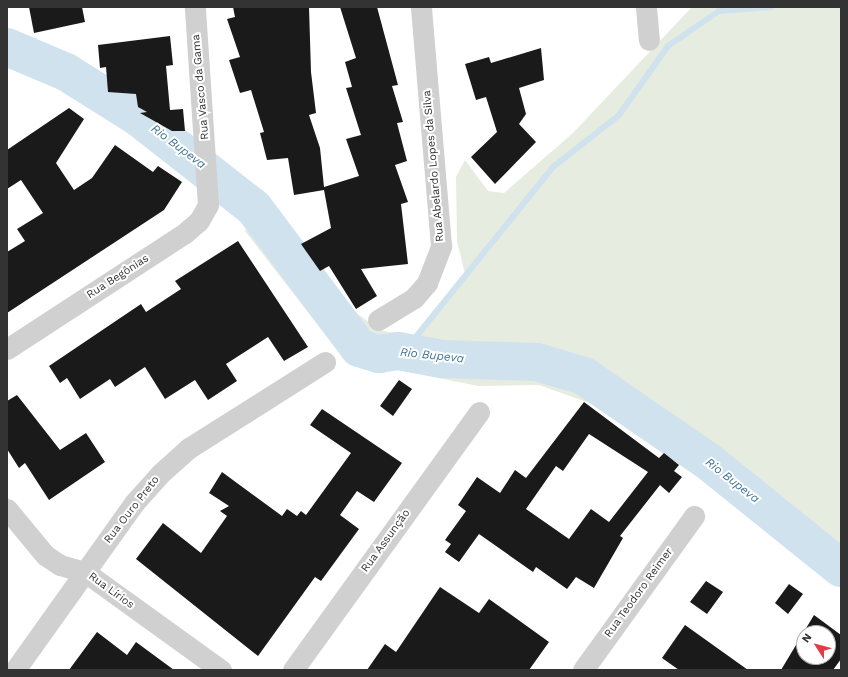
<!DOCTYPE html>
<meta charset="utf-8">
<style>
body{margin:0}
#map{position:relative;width:848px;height:677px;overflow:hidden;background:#fff;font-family:"Work Sans",sans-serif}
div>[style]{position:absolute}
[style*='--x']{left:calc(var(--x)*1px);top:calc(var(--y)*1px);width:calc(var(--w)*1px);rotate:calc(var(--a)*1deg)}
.green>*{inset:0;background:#e6ecdf}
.stream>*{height:6px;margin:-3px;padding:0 3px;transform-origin:3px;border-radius:3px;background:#cfe2ee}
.river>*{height:38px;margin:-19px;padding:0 19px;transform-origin:19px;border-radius:19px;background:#cfe2ee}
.building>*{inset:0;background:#1a1a1a}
.minor>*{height:21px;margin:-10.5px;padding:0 10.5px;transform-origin:10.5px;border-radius:10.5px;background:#d0d0d0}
span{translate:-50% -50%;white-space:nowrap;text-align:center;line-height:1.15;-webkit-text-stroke:4px #fff;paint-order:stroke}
.street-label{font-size:11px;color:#333}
.water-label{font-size:12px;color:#3f7597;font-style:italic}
.frame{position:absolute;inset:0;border:8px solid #333;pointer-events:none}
.north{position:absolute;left:796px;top:625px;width:40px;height:40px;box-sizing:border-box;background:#fff;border:1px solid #adadad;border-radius:50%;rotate:306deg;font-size:11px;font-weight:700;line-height:16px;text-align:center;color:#333}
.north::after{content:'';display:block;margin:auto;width:14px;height:18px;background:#e63946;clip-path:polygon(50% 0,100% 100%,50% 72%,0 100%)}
</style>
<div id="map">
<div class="green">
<div style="clip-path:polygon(692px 7px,841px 7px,841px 583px,620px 414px,539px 385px,478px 386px,344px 359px,245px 231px,262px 189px,334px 297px,380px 330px,415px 338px,465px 274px,457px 241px,456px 177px,465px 160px,488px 191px,504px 193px,573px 133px)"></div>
</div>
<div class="stream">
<div style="--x:398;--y:351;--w:21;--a:-37"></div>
<div style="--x:415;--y:338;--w:220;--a:-51.1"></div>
<div style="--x:553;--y:167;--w:84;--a:-38.2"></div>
<div style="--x:619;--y:115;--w:85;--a:-54.6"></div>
<div style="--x:668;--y:46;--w:62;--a:-34.5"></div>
<div style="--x:719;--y:11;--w:52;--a:-4.4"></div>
</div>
<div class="river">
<div style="--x:7;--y:47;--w:64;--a:23"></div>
<div style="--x:66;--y:72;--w:85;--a:32"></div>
<div style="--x:138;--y:117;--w:147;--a:38.1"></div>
<div style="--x:254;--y:208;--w:175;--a:53.1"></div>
<div style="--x:359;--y:348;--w:21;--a:17"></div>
<div style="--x:379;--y:354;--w:19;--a:-9"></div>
<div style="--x:398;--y:351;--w:45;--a:10.3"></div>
<div style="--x:442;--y:359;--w:95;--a:1.8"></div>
<div style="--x:537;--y:362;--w:49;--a:16.6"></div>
<div style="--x:584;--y:376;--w:152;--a:34.5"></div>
<div style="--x:709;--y:462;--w:169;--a:38.8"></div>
</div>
<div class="building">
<div style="clip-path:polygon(29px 7px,82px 7px,85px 22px,34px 33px)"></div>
<div style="clip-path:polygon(233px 7px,309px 7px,311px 72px,316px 113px,309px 115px,320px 148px,324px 187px,359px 176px,346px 139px,361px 135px,346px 88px,352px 87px,345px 62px,356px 58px,340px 7px,377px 7px,398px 85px,392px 86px,403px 122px,397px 123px,407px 161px,395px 165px,408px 202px,401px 204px,408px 264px,361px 269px,377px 296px,356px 309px,329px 266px,320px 271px,301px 244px,331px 228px,324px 190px,294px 195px,288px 158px,267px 160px,260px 133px,264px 132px,251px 90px,240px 93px,229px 60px,240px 57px,227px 19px,235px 17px)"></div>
<div style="clip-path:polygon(170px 36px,173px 65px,166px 66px,170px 110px,183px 109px,185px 131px,172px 131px,140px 113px,147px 112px,138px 107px,136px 94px,108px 92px,106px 67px,100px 68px,98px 45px)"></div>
<div style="clip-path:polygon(541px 48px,544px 80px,519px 88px,526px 114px,519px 124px,536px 142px,495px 184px,471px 157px,497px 132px,486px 97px,476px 100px,465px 64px,489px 57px,491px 63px)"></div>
<div style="clip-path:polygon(69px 108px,84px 119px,56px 163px,74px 190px,92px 178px,115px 145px,153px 172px,158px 166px,182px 182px,164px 210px,7px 313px,7px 252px,25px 241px,17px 229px,43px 213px,21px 180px,7px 189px,7px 150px)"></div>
<div style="clip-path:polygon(238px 241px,308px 347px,284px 361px,268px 337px,226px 364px,237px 381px,208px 400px,195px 380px,165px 399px,145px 367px,115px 387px,110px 379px,80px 399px,67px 378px,60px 383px,49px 366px,141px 304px,146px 312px,181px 289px,175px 281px)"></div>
<div style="clip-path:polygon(399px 380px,412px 389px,393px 416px,380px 406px)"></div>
<div style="clip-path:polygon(17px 395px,60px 450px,86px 433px,105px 462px,49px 500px,25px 463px,19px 468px,7px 449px,7px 401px)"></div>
<div style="clip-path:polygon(evenodd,584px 402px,659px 458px,664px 453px,679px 465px,674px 471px,682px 477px,669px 493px,660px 485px,620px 536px,623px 538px,594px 588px,576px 577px,567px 589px,536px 567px,533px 572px,479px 534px,459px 562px,445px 552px,451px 544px,445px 540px,466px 511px,458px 505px,477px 477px,500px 493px,515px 470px,526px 478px,584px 402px,589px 434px,648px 472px,609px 522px,591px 509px,569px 539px,526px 509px,556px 466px,563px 471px,589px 434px)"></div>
<div style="clip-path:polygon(322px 409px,402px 463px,374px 502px,357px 491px,340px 515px,359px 529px,321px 581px,315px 577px,258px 656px,136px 559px,163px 523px,201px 553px,227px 516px,220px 511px,229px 506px,209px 493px,222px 472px,282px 516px,287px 509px,297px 516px,301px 511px,306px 515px,351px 453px,310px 425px)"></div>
<div style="clip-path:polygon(706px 581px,723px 592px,707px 614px,690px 602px)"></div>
<div style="clip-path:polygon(789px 584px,803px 594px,788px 614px,775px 603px)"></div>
<div style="clip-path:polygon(440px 587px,479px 613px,489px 599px,549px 642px,529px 670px,367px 670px,385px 644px,396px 652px)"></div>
<div style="clip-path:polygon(evenodd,814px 615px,841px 635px,841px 659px,833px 670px,781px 670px,814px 615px,804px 633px,828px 633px,828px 657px,804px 657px,804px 633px)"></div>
<div style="clip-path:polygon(685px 625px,748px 670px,679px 670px,662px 658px)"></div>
<div style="clip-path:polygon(97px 632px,127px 655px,136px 642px,174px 670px,69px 670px)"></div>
</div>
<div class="minor">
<div style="--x:646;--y:7;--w:33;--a:85"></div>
<div style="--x:378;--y:320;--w:42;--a:-31.4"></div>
<div style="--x:414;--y:298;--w:20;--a:-49"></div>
<div style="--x:427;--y:283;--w:40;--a:-69"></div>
<div style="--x:441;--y:246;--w:240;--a:-94.8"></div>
<div style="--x:7;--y:349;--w:212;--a:-33.1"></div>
<div style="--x:185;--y:233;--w:18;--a:-41"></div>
<div style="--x:199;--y:221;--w:18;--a:-61"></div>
<div style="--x:208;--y:205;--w:198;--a:-93.8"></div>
<div style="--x:7;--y:509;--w:60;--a:50.4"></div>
<div style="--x:45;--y:555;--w:18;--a:34"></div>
<div style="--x:60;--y:565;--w:26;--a:16"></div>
<div style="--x:85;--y:572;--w:168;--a:35.8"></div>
<div style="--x:15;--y:670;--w:205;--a:-54.5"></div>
<div style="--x:134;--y:503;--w:40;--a:-48"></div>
<div style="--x:161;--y:473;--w:38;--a:-42"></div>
<div style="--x:189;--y:448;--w:161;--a:-32.3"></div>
<div style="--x:293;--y:670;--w:318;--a:-54.2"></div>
<div style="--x:583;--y:670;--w:190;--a:-54.2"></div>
</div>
<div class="street-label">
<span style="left:201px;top:87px;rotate:-95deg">Rua Vasco da Gama</span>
<span style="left:434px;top:166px;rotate:-95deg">Rua Abelardo Lopes da Silva</span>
<span style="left:118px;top:277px;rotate:-33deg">Rua Begônias</span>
<span style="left:132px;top:510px;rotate:-52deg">Rua Ouro Preto</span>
<span style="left:386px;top:541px;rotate:-54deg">Rua Assunção</span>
<span style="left:111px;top:591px;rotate:36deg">Rua Lírios</span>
<span style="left:639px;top:593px;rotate:-54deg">Rua Teodoro Reimer</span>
</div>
<div class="water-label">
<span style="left:178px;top:147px;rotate:37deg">Rio Bupeva</span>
<span style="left:432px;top:356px;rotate:6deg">Rio Bupeva</span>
<span style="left:732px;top:481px;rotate:38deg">Rio Bupeva</span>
</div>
<div class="frame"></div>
<div class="north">N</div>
</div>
